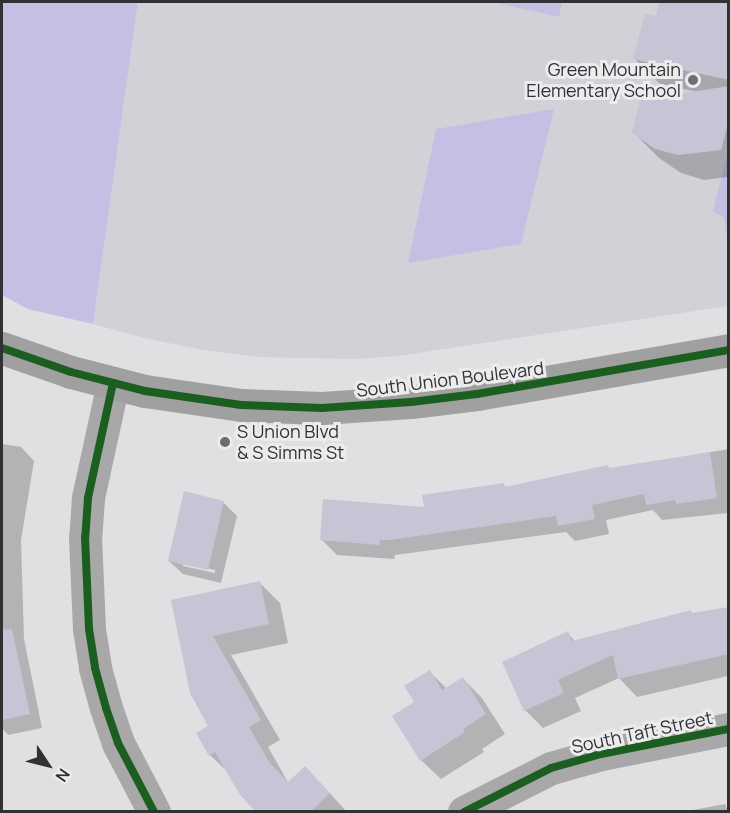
<!DOCTYPE html>
<style>
body{margin:0}
#map{position:relative;width:730px;height:813px;overflow:hidden;background:#e0dfe1;font-family:Manrope,sans-serif}
div>[style]{position:absolute}
[style*='--x']{left:calc(var(--x)*1px);top:calc(var(--y)*1px);width:calc(var(--w)*1px);rotate:calc(var(--a)*1deg)}
.built>*{inset:0;background:#d2d1d8}
.green>*{inset:0;background:#c3c0e4}
.shadow>*{inset:0;background:#0003}
.building>*{inset:0;background:#c7c5d5}
.minor>*{height:33px;margin:-16.5px;padding:0 16.5px;transform-origin:16.5px;border-radius:16.5px;background:#a8a8a8}
.major>*{height:33px;margin:-16.5px;padding:0 16.5px;transform-origin:16.5px;border-radius:16.5px;background:#a0a0a1}
.cycleway>*{height:8px;margin:-4px;padding:0 4px;transform-origin:4px;border-radius:4px;background:#1b5e20}
.dots>*{width:16px;height:16px;translate:-50% -50%;box-sizing:border-box;border:3px solid #ececef;border-radius:50%}
span{translate:-50% -50%;white-space:nowrap;text-align:center;line-height:1.15;-webkit-text-stroke:6px #ececef;paint-order:stroke}
.poi-label{font-size:18px;color:#313133}
.right{translate:-100% -50%;text-align:right}
.left{translate:0 -50%;text-align:left}
.street-label{font-size:18px;color:#313133}
.frame{position:absolute;inset:0;border:3px solid #313133;pointer-events:none}
.north{position:absolute;left:18px;top:735px;width:60px;height:60px;-webkit-text-stroke:4px #ececef;paint-order:stroke;rotate:125deg;font-size:16px;font-weight:700;line-height:24px;text-align:center;color:#313133}
.north::after{content:'';display:block;margin:auto;width:21px;height:27px;background:#313133;clip-path:polygon(50% 0,100% 100%,50% 72%,0 100%)}
</style>
<div id="map">
<div class="built">
<div style="clip-path:polygon(138px 2px,728px 2px,728px 306px,398px 356px,357px 359px,257px 357px,203px 350px,144px 338px,93px 324px)"></div>
</div>
<div class="green">
<div style="clip-path:polygon(2px 2px,138px 2px,93px 324px,28px 309px,2px 295px)"></div>
<div style="clip-path:polygon(493px 2px,562px 2px,559px 17px)"></div>
<div style="clip-path:polygon(554px 109px,521px 244px,408px 263px,436px 129px)"></div>
<div style="clip-path:polygon(728px 153px,728px 243px,724px 218px,713px 211px)"></div>
</div>
<div class="shadow">
<div style="clip-path:polygon(660px 2px,728px 2px,728px 177px,704px 180px,681px 173px,659px 158px,634px 133px,698px 92px,660px 84px,635px 59px,657px 18px)"></div>
<div style="clip-path:polygon(2px 444px,21px 447px,34px 461px,21px 540px,24px 639px,42px 728px,8px 735px,2px 728px)"></div>
<div style="clip-path:polygon(728px 449px,728px 513px,662px 520px,653px 510px,606px 520px,609px 534px,575px 541px,566px 532px,395px 555px,394px 559px,337px 555px,322px 540px,503px 485px,507px 488px,607px 466px,611px 470px)"></div>
<div style="clip-path:polygon(evenodd,223px 502px,237px 516px,221px 583px,183px 574px,169px 561px,223px 502px,183px 563px,215px 570px,215px 573px,183px 566px,183px 563px)"></div>
<div style="clip-path:polygon(260px 583px,280px 603px,288px 643px,231px 655px,280px 740px,268px 747px,289px 784px,325px 788px,347px 812px,258px 812px,230px 774px,210px 755px,210px 726px,173px 601px)"></div>
<div style="clip-path:polygon(728px 609px,728px 676px,637px 697px,619px 678px,575px 698px,581px 711px,543px 728px,525px 710px,567px 633px,576px 642px)"></div>
<div style="clip-path:polygon(430px 672px,447px 689px,463px 679px,482px 698px,505px 734px,482px 749px,484px 752px,441px 779px,421px 760px,416px 703px)"></div>
<div style="clip-path:polygon(725px 804px,728px 812px,682px 812px)"></div>
</div>
<div class="building">
<div style="clip-path:polygon(659px 2px,729px 2px,729px 80px,633px 59px,645px 14px,656px 16px)"></div>
<div style="clip-path:polygon(729px 86px,729px 119px,721px 150px,678px 155px,655px 149px,632px 133px,640px 100px)"></div>
<div style="clip-path:polygon(710px 452px,717px 498px,676px 504px,675px 500px,646px 505px,644px 494px,592px 505px,595px 519px,558px 526px,556px 516px,390px 540px,380px 540px,379px 545px,320px 540px,323px 499px,424px 507px,422px 495px,504px 483px,504px 487px,608px 465px,609px 468px)"></div>
<div style="clip-path:polygon(184px 491px,224px 501px,208px 570px,168px 561px)"></div>
<div style="clip-path:polygon(260px 581px,269px 624px,213px 636px,261px 720px,249px 727px,269px 762px,288px 782px,305px 766px,330px 793px,311px 812px,256px 812px,240px 795px,215px 752px,209px 756px,196px 733px,208px 726px,190px 693px,171px 600px)"></div>
<div style="clip-path:polygon(729px 607px,729px 654px,618px 679px,613px 655px,558px 680px,564px 693px,524px 711px,502px 662px,568px 631px,572px 641px,691px 610px,692px 613px)"></div>
<div style="clip-path:polygon(12px 629px,30px 714px,2px 720px,2px 630px)"></div>
<div style="clip-path:polygon(430px 670px,442px 690px,463px 677px,486px 714px,463px 729px,465px 732px,420px 761px,392px 716px,414px 702px,404px 686px)"></div>
</div>
<div class="minor">
<div style="--x:113;--y:383;--w:118;--a:102.3"></div>
<div style="--x:88;--y:498;--w:39;--a:94"></div>
<div style="--x:85;--y:537;--w:92;--a:87.5"></div>
<div style="--x:89;--y:629;--w:39;--a:81"></div>
<div style="--x:95;--y:668;--w:41;--a:74.6"></div>
<div style="--x:106;--y:708;--w:37;--a:71"></div>
<div style="--x:118;--y:743;--w:78;--a:62.4"></div>
<div style="--x:464;--y:812;--w:97;--a:-26.8"></div>
<div style="--x:551;--y:768;--w:52;--a:-15.6"></div>
<div style="--x:601;--y:754;--w:129;--a:-11.1"></div>
</div>
<div class="major">
<div style="--x:2;--y:348;--w:73;--a:19.2"></div>
<div style="--x:71;--y:372;--w:76;--a:14.4"></div>
<div style="--x:145;--y:391;--w:97;--a:8.3"></div>
<div style="--x:241;--y:405;--w:81;--a:2.1"></div>
<div style="--x:322;--y:408;--w:89;--a:-3.9"></div>
<div style="--x:411;--y:402;--w:66;--a:-6.9"></div>
<div style="--x:477;--y:394;--w:255;--a:-9.9"></div>
</div>
<div class="cycleway">
<div style="--x:2;--y:348;--w:73;--a:19.2"></div>
<div style="--x:71;--y:372;--w:76;--a:14.4"></div>
<div style="--x:145;--y:391;--w:97;--a:8.3"></div>
<div style="--x:241;--y:405;--w:81;--a:2.1"></div>
<div style="--x:322;--y:408;--w:89;--a:-3.9"></div>
<div style="--x:411;--y:402;--w:66;--a:-6.9"></div>
<div style="--x:477;--y:394;--w:255;--a:-9.9"></div>
<div style="--x:113;--y:383;--w:118;--a:102.3"></div>
<div style="--x:88;--y:498;--w:39;--a:94"></div>
<div style="--x:85;--y:537;--w:92;--a:87.5"></div>
<div style="--x:89;--y:629;--w:39;--a:81"></div>
<div style="--x:95;--y:668;--w:41;--a:74.6"></div>
<div style="--x:106;--y:708;--w:37;--a:71"></div>
<div style="--x:118;--y:743;--w:78;--a:62.4"></div>
<div style="--x:464;--y:812;--w:97;--a:-26.8"></div>
<div style="--x:551;--y:768;--w:52;--a:-15.6"></div>
<div style="--x:601;--y:754;--w:129;--a:-11.1"></div>
</div>
<div class="dots">
<div style="left:693px;top:80px;background:#6e6e70"></div>
<div style="left:225px;top:442px;background:#6e6e70"></div>
</div>
<div class="poi-label">
<span class="right" style="left:681px;top:80px">Green Mountain<br>Elementary School</span>
<span class="left" style="left:237px;top:442px">S Union Blvd<br>&amp; S Simms St</span>
</div>
<div class="street-label">
<span style="left:450px;top:379px;rotate:-7deg">South Union Boulevard</span>
<span style="left:642px;top:732px;rotate:-12deg">South Taft Street</span>
</div>
<div class="frame"></div>
<div class="north">N</div>
</div>
